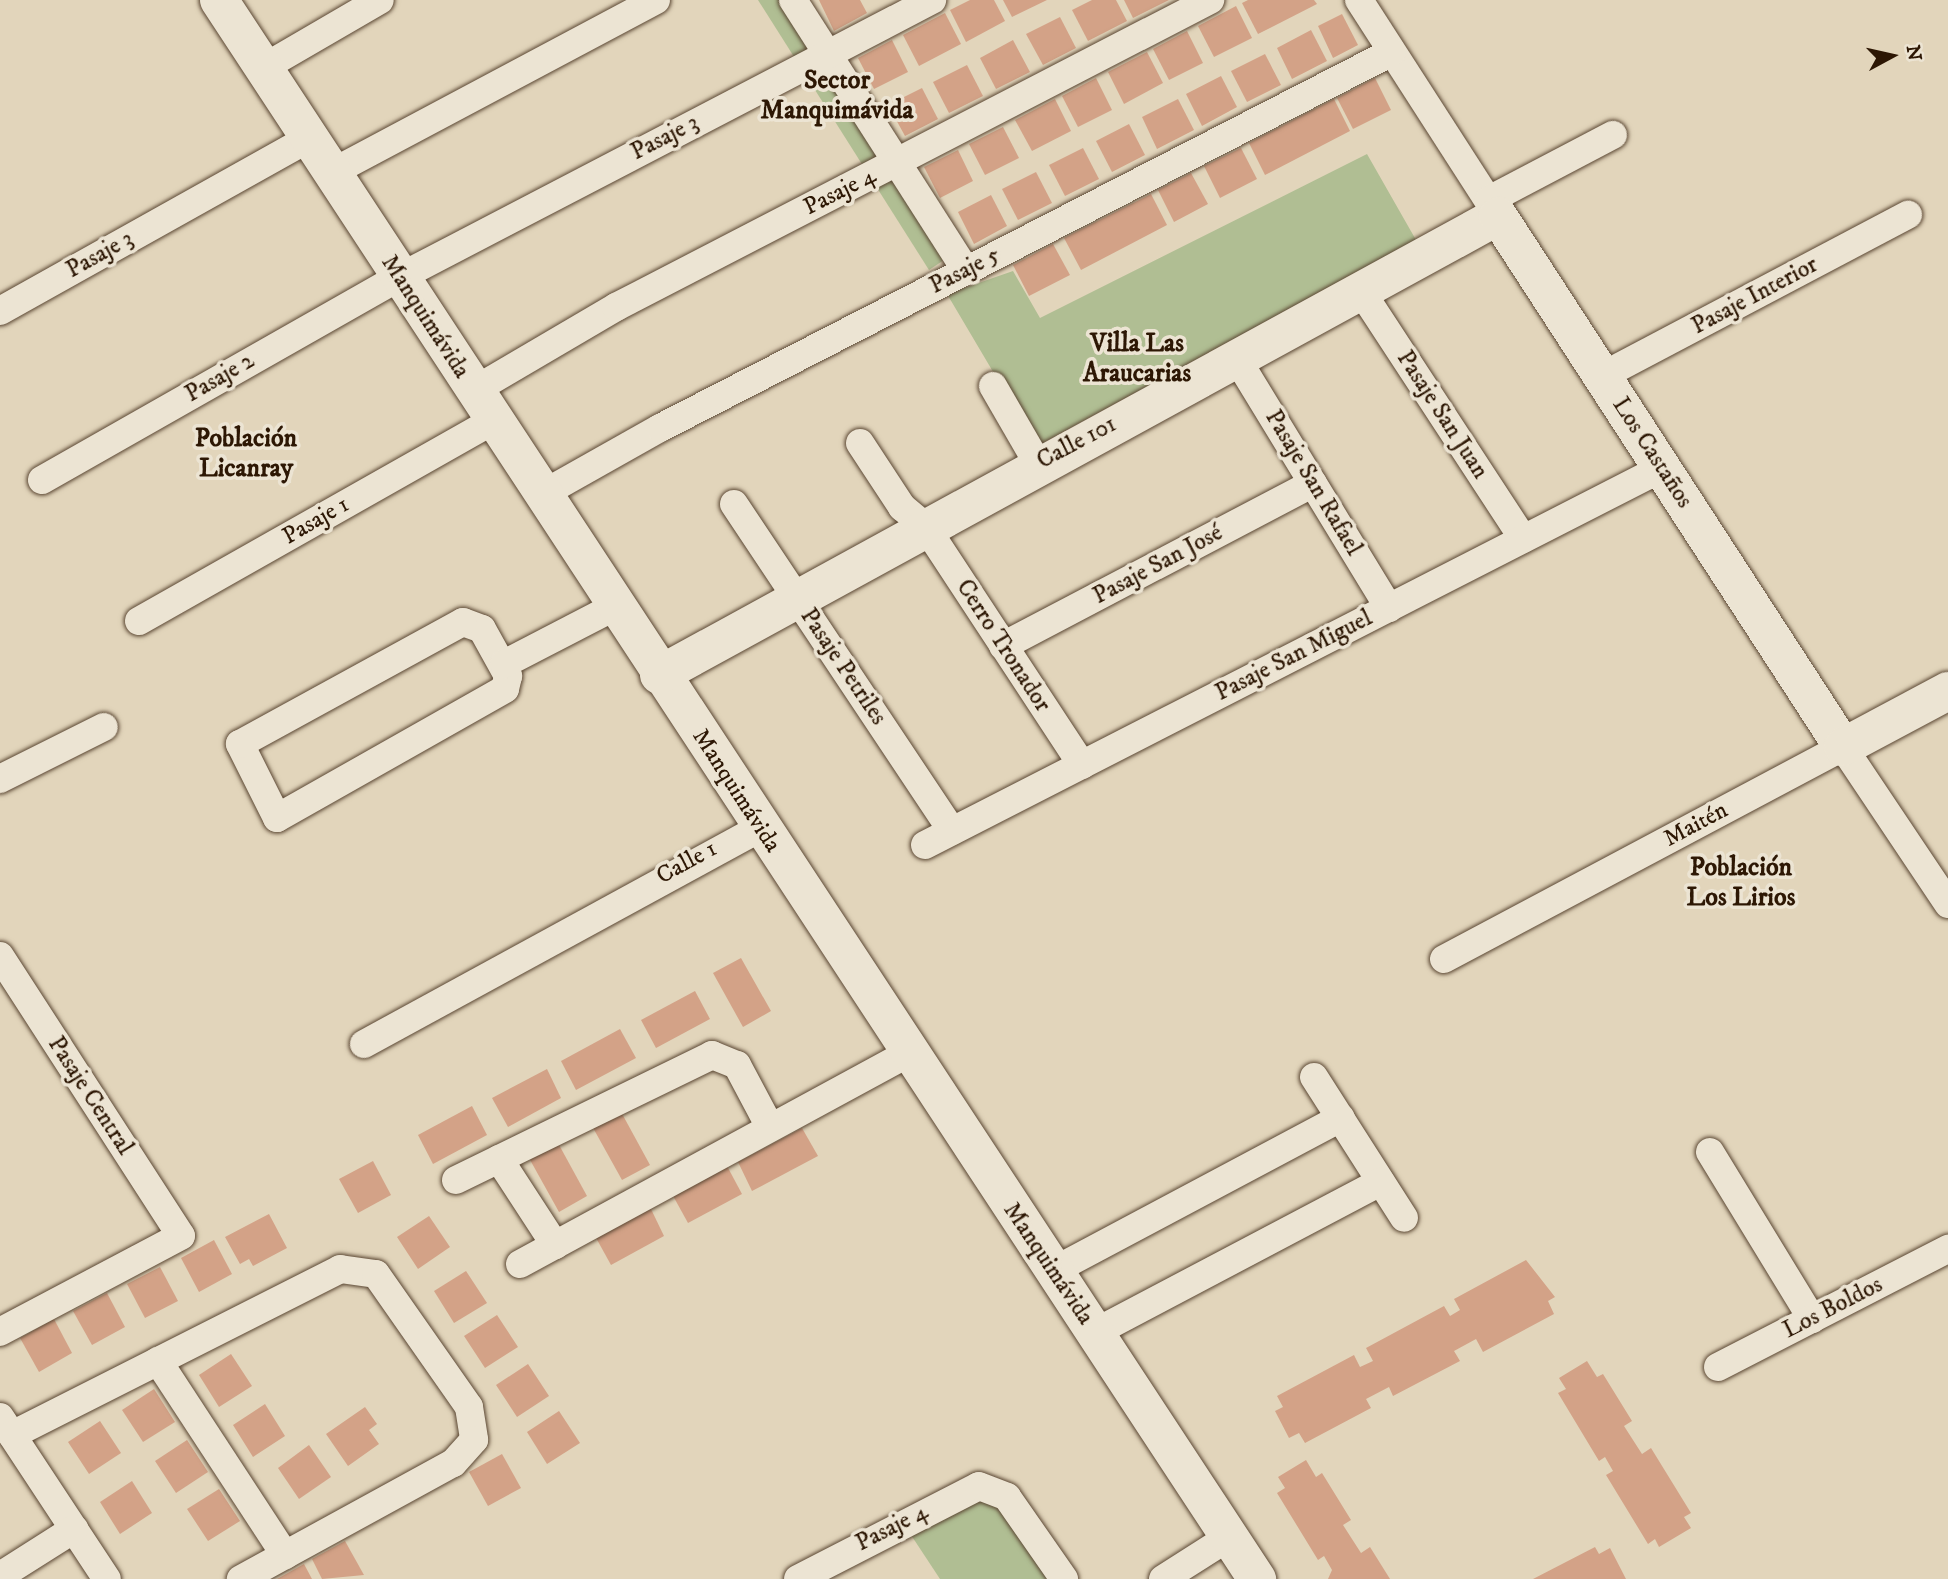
<!DOCTYPE html>
<meta charset="utf-8">
<style>
body{margin:0}
#map{position:relative;width:1948px;height:1579px;overflow:hidden;background:#e2d5bb;font-family:"IM FELL DW Pica",serif}
div>[style]{position:absolute}
[style*='--x']{left:calc(var(--x)*1px);top:calc(var(--y)*1px);width:calc(var(--w)*1px);rotate:calc(var(--a)*1deg)}
.green>*{inset:0;background:#b0be93}
.building>*{inset:0;background:#d3a287}
.roads{filter:drop-shadow(0 0 2px #5a4632) drop-shadow(0 0 2px #5a4632)}
.street>*{height:28px;margin:-14px;padding:0 14px;transform-origin:14px;border-radius:14px;background:#ece4d3}
.secondary>*{height:38px;margin:-19px;padding:0 19px;transform-origin:19px;border-radius:19px;background:#ece4d3}
span{translate:-50% -50%;white-space:nowrap;text-align:center;line-height:1.15;-webkit-text-stroke:7px #ece4d3;paint-order:stroke}
.street-label{font-size:24px;color:#2d1704}
.neighbourhood-label{font-size:26px;color:#2d1704;font-weight:700}
.north{position:absolute;left:1857px;top:21px;width:70px;height:70px;-webkit-text-stroke:5px #ece4d3;paint-order:stroke;rotate:82deg;font-size:19px;font-weight:700;line-height:28px;text-align:center;color:#2d1704}
.north::after{content:'';display:block;margin:auto;width:24px;height:32px;background:#2d1704;clip-path:polygon(50% 0,100% 100%,50% 72%,0 100%)}
</style>
<div id="map">
<div class="green">
<div style="clip-path:polygon(758px 0,790px 0,947px 256px,941px 262px,929px 270px)"></div>
<div style="clip-path:polygon(1367px 154px,1416px 240px,1037px 446px,947px 294px,1013px 271px,1040px 318px)"></div>
<div style="clip-path:polygon(996px 1500px,1052px 1579px,940px 1579px,911px 1535px,965px 1501px)"></div>
</div>
<div class="building">
<div style="clip-path:polygon(819px 0,860px 0,867px 13px,834px 31px)"></div>
<div style="clip-path:polygon(970px 0,994px 0,1005px 21px,966px 42px,950px 10px)"></div>
<div style="clip-path:polygon(1003px 0,1047px 0,1012px 17px)"></div>
<div style="clip-path:polygon(1092px 0,1116px 0,1127px 21px,1088px 41px,1072px 10px)"></div>
<div style="clip-path:polygon(1124px 0,1169px 0,1133px 18px)"></div>
<div style="clip-path:polygon(1248px 0,1314px 0,1317px 4px,1258px 34px,1242px 3px)"></div>
<div style="clip-path:polygon(1236px 6px,1252px 38px,1214px 57px,1198px 26px)"></div>
<div style="clip-path:polygon(945px 13px,961px 44px,919px 66px,903px 35px)"></div>
<div style="clip-path:polygon(1342px 14px,1358px 45px,1333px 58px,1318px 26px)"></div>
<div style="clip-path:polygon(1060px 17px,1076px 48px,1043px 65px,1026px 34px)"></div>
<div style="clip-path:polygon(1311px 30px,1327px 61px,1292px 79px,1277px 48px)"></div>
<div style="clip-path:polygon(1187px 31px,1203px 63px,1169px 80px,1153px 49px)"></div>
<div style="clip-path:polygon(892px 40px,908px 72px,874px 89px,858px 58px)"></div>
<div style="clip-path:polygon(1013px 40px,1030px 72px,996px 89px,980px 58px)"></div>
<div style="clip-path:polygon(1147px 52px,1163px 83px,1124px 104px,1108px 72px)"></div>
<div style="clip-path:polygon(1265px 54px,1281px 85px,1247px 102px,1231px 71px)"></div>
<div style="clip-path:polygon(967px 65px,983px 96px,949px 113px,933px 82px)"></div>
<div style="clip-path:polygon(1221px 76px,1237px 107px,1202px 126px,1186px 94px)"></div>
<div style="clip-path:polygon(1096px 78px,1112px 110px,1078px 127px,1062px 96px)"></div>
<div style="clip-path:polygon(1375px 78px,1391px 110px,1353px 129px,1337px 98px)"></div>
<div style="clip-path:polygon(922px 88px,938px 119px,905px 136px,888px 105px)"></div>
<div style="clip-path:polygon(1055px 99px,1071px 131px,1032px 151px,1015px 120px)"></div>
<div style="clip-path:polygon(1178px 99px,1194px 130px,1157px 149px,1142px 117px)"></div>
<div style="clip-path:polygon(1334px 99px,1350px 131px,1265px 175px,1249px 143px)"></div>
<div style="clip-path:polygon(1129px 124px,1145px 155px,1112px 172px,1096px 141px)"></div>
<div style="clip-path:polygon(1003px 127px,1019px 158px,985px 175px,969px 144px)"></div>
<div style="clip-path:polygon(1083px 148px,1099px 179px,1065px 196px,1049px 165px)"></div>
<div style="clip-path:polygon(1241px 148px,1257px 179px,1220px 198px,1204px 166px)"></div>
<div style="clip-path:polygon(958px 150px,973px 181px,940px 198px,924px 167px)"></div>
<div style="clip-path:polygon(1036px 172px,1052px 203px,1018px 220px,1002px 189px)"></div>
<div style="clip-path:polygon(1191px 173px,1208px 204px,1174px 222px,1158px 190px)"></div>
<div style="clip-path:polygon(1151px 194px,1167px 225px,1081px 270px,1064px 238px)"></div>
<div style="clip-path:polygon(991px 195px,1007px 226px,974px 244px,958px 212px)"></div>
<div style="clip-path:polygon(1053px 244px,1070px 275px,1029px 296px,1013px 265px)"></div>
<div style="clip-path:polygon(741px 958px,771px 1011px,743px 1027px,713px 973px)"></div>
<div style="clip-path:polygon(695px 991px,710px 1019px,656px 1048px,641px 1020px)"></div>
<div style="clip-path:polygon(620px 1029px,636px 1058px,576px 1090px,561px 1061px)"></div>
<div style="clip-path:polygon(547px 1069px,561px 1098px,508px 1127px,492px 1098px)"></div>
<div style="clip-path:polygon(472px 1106px,487px 1135px,433px 1164px,418px 1135px)"></div>
<div style="clip-path:polygon(620px 1110px,650px 1165px,622px 1180px,592px 1126px)"></div>
<div style="clip-path:polygon(802px 1128px,818px 1156px,752px 1191px,738px 1162px)"></div>
<div style="clip-path:polygon(558px 1143px,587px 1196px,559px 1212px,529px 1158px)"></div>
<div style="clip-path:polygon(373px 1161px,391px 1195px,358px 1213px,339px 1179px)"></div>
<div style="clip-path:polygon(727px 1166px,742px 1194px,688px 1223px,672px 1194px)"></div>
<div style="clip-path:polygon(650px 1207px,664px 1236px,611px 1265px,595px 1236px)"></div>
<div style="clip-path:polygon(269px 1214px,287px 1248px,253px 1266px,249px 1259px,240px 1264px,225px 1237px)"></div>
<div style="clip-path:polygon(429px 1216px,450px 1247px,418px 1269px,397px 1237px)"></div>
<div style="clip-path:polygon(214px 1240px,232px 1274px,199px 1292px,181px 1258px)"></div>
<div style="clip-path:polygon(1526px 1260px,1555px 1297px,1548px 1301px,1554px 1314px,1483px 1352px,1476px 1339px,1454px 1351px,1460px 1361px,1393px 1396px,1389px 1387px,1366px 1399px,1371px 1408px,1305px 1443px,1299px 1433px,1289px 1438px,1275px 1411px,1283px 1407px,1277px 1396px,1354px 1355px,1360px 1367px,1373px 1361px,1366px 1348px,1444px 1306px,1450px 1316px,1460px 1310px,1454px 1299px)"></div>
<div style="clip-path:polygon(160px 1267px,178px 1301px,145px 1318px,127px 1284px)"></div>
<div style="clip-path:polygon(466px 1271px,487px 1303px,454px 1323px,434px 1291px)"></div>
<div style="clip-path:polygon(107px 1293px,125px 1327px,92px 1345px,73px 1311px)"></div>
<div style="clip-path:polygon(497px 1315px,518px 1347px,485px 1368px,464px 1336px)"></div>
<div style="clip-path:polygon(54px 1319px,72px 1353px,39px 1372px,20px 1338px)"></div>
<div style="clip-path:polygon(231px 1354px,252px 1386px,219px 1407px,199px 1375px)"></div>
<div style="clip-path:polygon(1587px 1361px,1597px 1377px,1603px 1374px,1632px 1421px,1624px 1426px,1642px 1454px,1651px 1448px,1691px 1513px,1684px 1517px,1691px 1528px,1659px 1547px,1655px 1539px,1648px 1544px,1606px 1475px,1613px 1471px,1605px 1457px,1599px 1461px,1558px 1393px,1566px 1389px,1559px 1378px)"></div>
<div style="clip-path:polygon(528px 1364px,549px 1396px,517px 1417px,496px 1385px)"></div>
<div style="clip-path:polygon(154px 1389px,175px 1422px,143px 1442px,122px 1410px)"></div>
<div style="clip-path:polygon(265px 1404px,285px 1436px,253px 1457px,233px 1425px)"></div>
<div style="clip-path:polygon(365px 1407px,377px 1424px,369px 1430px,379px 1444px,348px 1466px,326px 1434px)"></div>
<div style="clip-path:polygon(559px 1411px,580px 1443px,547px 1464px,527px 1432px)"></div>
<div style="clip-path:polygon(100px 1421px,121px 1453px,89px 1474px,68px 1442px)"></div>
<div style="clip-path:polygon(187px 1440px,208px 1472px,176px 1493px,155px 1461px)"></div>
<div style="clip-path:polygon(309px 1445px,331px 1477px,299px 1499px,278px 1468px)"></div>
<div style="clip-path:polygon(502px 1454px,521px 1488px,488px 1506px,469px 1472px)"></div>
<div style="clip-path:polygon(1306px 1460px,1316px 1477px,1322px 1473px,1351px 1520px,1343px 1525px,1361px 1553px,1370px 1547px,1390px 1579px,1328px 1579px,1332px 1570px,1324px 1556px,1318px 1560px,1277px 1493px,1285px 1488px,1278px 1477px)"></div>
<div style="clip-path:polygon(132px 1481px,152px 1513px,120px 1534px,100px 1502px)"></div>
<div style="clip-path:polygon(219px 1489px,240px 1521px,208px 1541px,187px 1509px)"></div>
<div style="clip-path:polygon(345px 1541px,364px 1575px,322px 1579px,312px 1559px)"></div>
<div style="clip-path:polygon(1595px 1547px,1599px 1554px,1610px 1548px,1626px 1579px,1533px 1579px)"></div>
<div style="clip-path:polygon(304px 1564px,312px 1579px,277px 1579px)"></div>
</div>
<div class="roads">
<div class="street">
<div style="--x:793;--y:0;--w:322;--a:57.4"></div>
<div style="--x:1359;--y:0;--w:257;--a:57.2"></div>
<div style="--x:263;--y:68;--w:135;--a:-30.2"></div>
<div style="--x:331;--y:173;--w:368;--a:-28"></div>
<div style="--x:1489;--y:200;--w:140;--a:-27.7"></div>
<div style="--x:1361;--y:291;--w:296;--a:56.8"></div>
<div style="--x:0;--y:311;--w:354;--a:-29.2"></div>
<div style="--x:1237;--y:359;--w:292;--a:58.6"></div>
<div style="--x:1602;--y:376;--w:346;--a:-27.8"></div>
<div style="--x:993;--y:386;--w:90;--a:60"></div>
<div style="--x:473;--y:391;--w:166;--a:-30.4"></div>
<div style="--x:616;--y:307;--w:669;--a:-27.33"></div>
<div style="--x:860;--y:443;--w:77;--a:56.7"></div>
<div style="--x:902;--y:507;--w:30;--a:40"></div>
<div style="--x:925;--y:526;--w:286;--a:56.7"></div>
<div style="--x:42;--y:480;--w:412;--a:-29.6"></div>
<div style="--x:400;--y:277;--w:600;--a:-27.5"></div>
<div style="--x:541;--y:495;--w:137;--a:-29.4"></div>
<div style="--x:660;--y:428;--w:823;--a:-27.19"></div>
<div style="--x:734;--y:504;--w:393;--a:56.3"></div>
<div style="--x:139;--y:621;--w:407;--a:-29.5"></div>
<div style="--x:463;--y:622;--w:20;--a:20"></div>
<div style="--x:482;--y:629;--w:54;--a:61"></div>
<div style="--x:508;--y:676;--w:13;--a:103"></div>
<div style="--x:505;--y:689;--w:262;--a:150.5"></div>
<div style="--x:277;--y:818;--w:83;--a:-116.6"></div>
<div style="--x:240;--y:744;--w:254;--a:-28.7"></div>
<div style="--x:1003;--y:646;--w:350;--a:-27.7"></div>
<div style="--x:504;--y:664;--w:124;--a:-27.4"></div>
<div style="--x:0;--y:779;--w:116;--a:-26.6"></div>
<div style="--x:925;--y:845;--w:828;--a:-27.09"></div>
<div style="--x:0;--y:956;--w:333;--a:57.1"></div>
<div style="--x:181;--y:1236;--w:205;--a:152.1"></div>
<div style="--x:1444;--y:959;--w:452;--a:-28"></div>
<div style="--x:1843;--y:747;--w:189;--a:56.2"></div>
<div style="--x:364;--y:1044;--w:451;--a:-28.6"></div>
<div style="--x:1314;--y:1077;--w:167;--a:57.4"></div>
<div style="--x:1710;--y:1152;--w:196;--a:58.6"></div>
<div style="--x:499;--y:1159;--w:103;--a:56.9"></div>
<div style="--x:456;--y:1180;--w:285;--a:-26"></div>
<div style="--x:712;--y:1055;--w:27;--a:22"></div>
<div style="--x:737;--y:1065;--w:70;--a:62"></div>
<div style="--x:520;--y:1264;--w:442;--a:-28.5"></div>
<div style="--x:1053;--y:1271;--w:326;--a:-28"></div>
<div style="--x:1094;--y:1333;--w:324;--a:-27.8"></div>
<div style="--x:158;--y:1361;--w:232;--a:56.8"></div>
<div style="--x:1718;--y:1367;--w:259;--a:-27.2"></div>
<div style="--x:0;--y:1417;--w:194;--a:56.6"></div>
<div style="--x:12;--y:1435;--w:368;--a:-26.8"></div>
<div style="--x:340;--y:1269;--w:36;--a:8"></div>
<div style="--x:376;--y:1274;--w:162;--a:55"></div>
<div style="--x:469;--y:1407;--w:33;--a:81"></div>
<div style="--x:474;--y:1440;--w:31;--a:132"></div>
<div style="--x:453;--y:1463;--w:242;--a:151.3"></div>
<div style="--x:0;--y:1576;--w:88;--a:-32.4"></div>
<div style="--x:798;--y:1579;--w:203;--a:-27.2"></div>
<div style="--x:979;--y:1486;--w:30;--a:21"></div>
<div style="--x:1007;--y:1497;--w:100;--a:55.2"></div>
<div style="--x:1163;--y:1579;--w:78;--a:-32.5"></div>
</div>
<div class="secondary">
<div style="--x:219;--y:0;--w:1890;--a:56.68"></div>
<div style="--x:659;--y:675;--w:956;--a:-28.68"></div>
<div style="--x:1498;--y:216;--w:633;--a:56.99"></div>
<div style="--x:1843;--y:747;--w:119;--a:-28.1"></div>
</div>
</div>
<div class="street-label">
<span style="left:665px;top:138px;rotate:-27deg">Pasaje 3</span>
<span style="left:840px;top:192px;rotate:-27deg">Pasaje 4</span>
<span style="left:100px;top:255px;rotate:-29deg">Pasaje 3</span>
<span style="left:965px;top:271px;rotate:-27deg">Pasaje 5</span>
<span style="left:1755px;top:296px;rotate:-28deg">Pasaje Interior</span>
<span style="left:425px;top:317px;rotate:57deg">Manquimávida</span>
<span style="left:220px;top:378px;rotate:-30deg">Pasaje 2</span>
<span style="left:1442px;top:415px;rotate:57deg">Pasaje San Juan</span>
<span style="left:1077px;top:443px;rotate:-28deg">Calle 101</span>
<span style="left:1652px;top:453px;rotate:57deg">Los Castaños</span>
<span style="left:1313px;top:483px;rotate:59deg">Pasaje San Rafael</span>
<span style="left:316px;top:521px;rotate:-30deg">Pasaje 1</span>
<span style="left:1158px;top:565px;rotate:-28deg">Pasaje San José</span>
<span style="left:1003px;top:646px;rotate:57deg">Cerro Tronador</span>
<span style="left:1294px;top:656px;rotate:-27deg">Pasaje San Miguel</span>
<span style="left:843px;top:667px;rotate:56deg">Pasaje Petriles</span>
<span style="left:736px;top:791px;rotate:57deg">Manquimávida</span>
<span style="left:1696px;top:825px;rotate:-28deg">Maitén</span>
<span style="left:687px;top:863px;rotate:-29deg">Calle 1</span>
<span style="left:90px;top:1096px;rotate:57deg">Pasaje Central</span>
<span style="left:1048px;top:1264px;rotate:56deg">Manquimávida</span>
<span style="left:1833px;top:1308px;rotate:-27deg">Los Boldos</span>
<span style="left:892px;top:1528px;rotate:-27deg">Pasaje 4</span>
</div>
<div class="neighbourhood-label">
<span style="left:837px;top:96px">Sector<br>Manquimávida</span>
<span style="left:1137px;top:359px">Villa Las<br>Araucarias</span>
<span style="left:246px;top:454px">Población<br>Licanray</span>
<span style="left:1741px;top:883px">Población<br>Los Lirios</span>
</div>
<div class="north">N</div>
</div>
